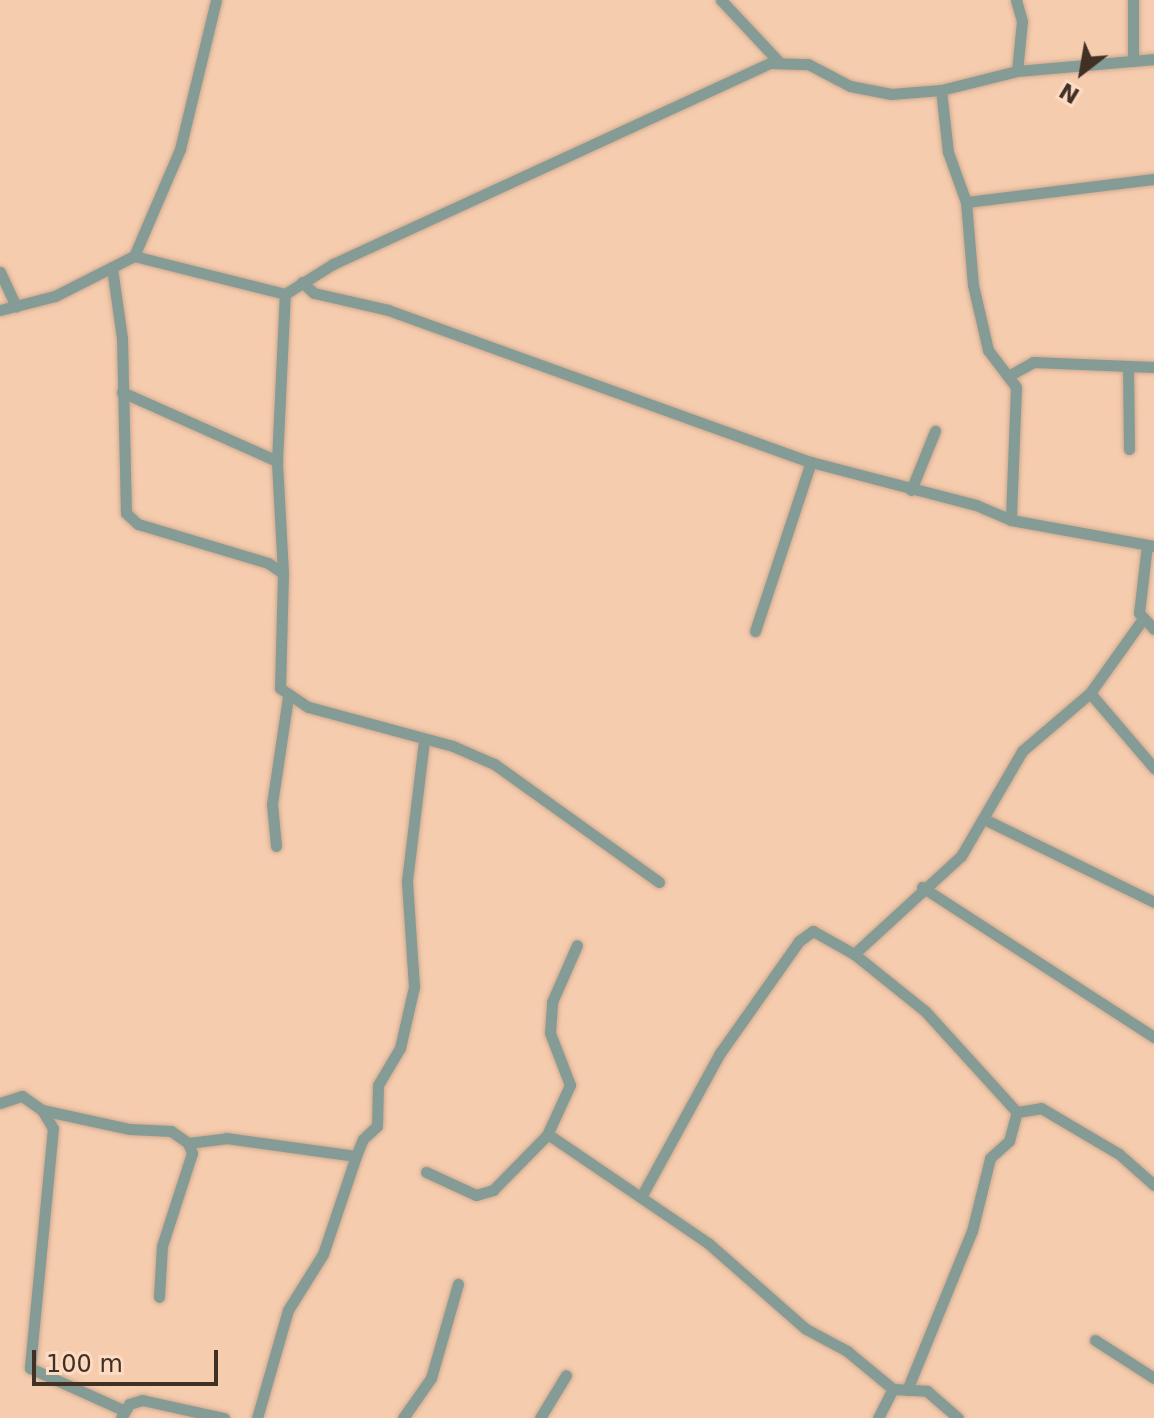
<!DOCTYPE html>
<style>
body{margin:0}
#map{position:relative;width:1154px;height:1418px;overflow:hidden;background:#f6ccae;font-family:"DejaVu Sans",sans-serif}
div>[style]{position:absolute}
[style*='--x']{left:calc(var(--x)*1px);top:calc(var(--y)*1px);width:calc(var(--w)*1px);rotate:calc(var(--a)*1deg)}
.roads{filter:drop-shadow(0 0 2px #ceaa90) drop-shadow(0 0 2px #ceaa90)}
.minor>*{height:11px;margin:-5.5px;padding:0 5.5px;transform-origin:5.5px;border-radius:5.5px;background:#859c96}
span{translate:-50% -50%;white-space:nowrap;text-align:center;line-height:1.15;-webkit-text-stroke:6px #fddbc3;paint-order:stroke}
.north{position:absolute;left:1042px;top:32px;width:80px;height:80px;-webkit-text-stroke:6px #fddbc3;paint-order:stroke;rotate:211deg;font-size:22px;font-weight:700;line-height:32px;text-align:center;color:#413125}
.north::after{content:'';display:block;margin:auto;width:28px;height:36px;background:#413125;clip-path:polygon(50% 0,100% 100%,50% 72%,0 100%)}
.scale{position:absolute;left:32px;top:1350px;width:186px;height:36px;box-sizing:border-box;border:4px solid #413125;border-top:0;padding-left:10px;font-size:24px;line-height:28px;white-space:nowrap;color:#413125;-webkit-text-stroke:6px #fddbc3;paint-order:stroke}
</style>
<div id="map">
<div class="roads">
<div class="minor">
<div style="--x:721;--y:0;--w:85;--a:46.9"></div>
<div style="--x:1016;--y:0;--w:22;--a:74"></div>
<div style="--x:1022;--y:21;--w:50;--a:95.7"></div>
<div style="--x:1133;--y:61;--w:61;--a:-90"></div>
<div style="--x:941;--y:90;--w:62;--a:83.6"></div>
<div style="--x:948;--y:152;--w:53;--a:70.2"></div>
<div style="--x:966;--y:202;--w:83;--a:85.2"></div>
<div style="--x:973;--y:285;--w:67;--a:77"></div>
<div style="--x:988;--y:350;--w:46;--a:52.9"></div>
<div style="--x:1016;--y:387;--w:133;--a:92.2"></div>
<div style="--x:966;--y:202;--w:189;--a:-7"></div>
<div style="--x:134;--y:256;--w:156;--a:14.1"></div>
<div style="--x:112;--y:268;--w:71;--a:81.9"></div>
<div style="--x:122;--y:338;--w:175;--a:88.7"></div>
<div style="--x:126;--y:513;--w:16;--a:43"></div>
<div style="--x:138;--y:524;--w:136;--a:16.7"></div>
<div style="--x:268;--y:563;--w:18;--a:34"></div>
<div style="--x:0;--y:272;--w:38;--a:65"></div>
<div style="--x:302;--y:282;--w:16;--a:43"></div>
<div style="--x:314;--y:293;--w:76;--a:12.9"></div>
<div style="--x:388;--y:310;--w:449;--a:19.8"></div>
<div style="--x:811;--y:462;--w:171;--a:14.6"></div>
<div style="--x:976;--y:505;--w:38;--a:23"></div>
<div style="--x:1011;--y:520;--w:145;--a:10.3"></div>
<div style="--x:0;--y:310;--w:57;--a:-14.3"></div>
<div style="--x:55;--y:296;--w:89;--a:-26.9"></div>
<div style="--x:134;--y:256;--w:116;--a:-66.7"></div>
<div style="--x:180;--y:149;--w:153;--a:-76.4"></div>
<div style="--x:1128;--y:366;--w:83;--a:89.3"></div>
<div style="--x:1010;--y:375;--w:26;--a:-29"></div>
<div style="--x:1033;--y:362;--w:121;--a:2.4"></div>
<div style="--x:122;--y:392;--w:170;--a:24"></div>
<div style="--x:911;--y:490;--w:64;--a:-67.9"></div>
<div style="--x:1147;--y:545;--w:68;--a:96.7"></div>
<div style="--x:1139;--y:613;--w:22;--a:47"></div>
<div style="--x:755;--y:631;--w:178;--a:-71.7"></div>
<div style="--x:1090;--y:693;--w:99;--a:49.5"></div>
<div style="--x:984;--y:819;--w:189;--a:26"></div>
<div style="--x:276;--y:846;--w:42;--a:-95.4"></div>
<div style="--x:272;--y:804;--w:108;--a:-81.5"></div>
<div style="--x:659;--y:882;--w:203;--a:-144.4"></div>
<div style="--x:494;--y:764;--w:45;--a:-156.3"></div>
<div style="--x:453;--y:746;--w:150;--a:-164.9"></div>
<div style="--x:308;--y:707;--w:34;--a:-146"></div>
<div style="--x:280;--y:688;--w:115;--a:-88.5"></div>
<div style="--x:283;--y:573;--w:112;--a:-93.1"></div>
<div style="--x:277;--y:461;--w:167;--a:-87.3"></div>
<div style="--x:285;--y:294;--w:57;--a:-32"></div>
<div style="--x:333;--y:264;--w:481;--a:-24.7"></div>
<div style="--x:770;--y:63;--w:38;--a:2"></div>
<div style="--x:808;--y:64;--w:47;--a:27.6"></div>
<div style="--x:850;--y:86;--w:42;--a:11"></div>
<div style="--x:891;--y:94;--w:50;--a:-4.6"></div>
<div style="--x:941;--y:90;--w:78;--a:-14"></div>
<div style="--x:1017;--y:71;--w:138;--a:-5"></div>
<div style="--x:922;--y:887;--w:276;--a:32.9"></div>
<div style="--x:854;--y:954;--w:145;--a:-42.5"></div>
<div style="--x:961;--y:856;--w:121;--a:-59.8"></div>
<div style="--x:1022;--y:751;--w:89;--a:-40.5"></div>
<div style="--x:1090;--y:693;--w:90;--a:-54.5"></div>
<div style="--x:0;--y:1103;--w:23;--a:-18"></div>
<div style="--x:22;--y:1096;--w:24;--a:35"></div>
<div style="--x:42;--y:1110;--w:21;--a:59"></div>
<div style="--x:53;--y:1128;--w:241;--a:95.5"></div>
<div style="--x:30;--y:1368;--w:102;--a:24.3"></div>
<div style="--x:42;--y:1110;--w:90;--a:12.2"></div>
<div style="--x:130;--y:1129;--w:41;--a:2.8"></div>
<div style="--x:171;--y:1131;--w:21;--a:35"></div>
<div style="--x:188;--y:1143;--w:11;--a:68"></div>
<div style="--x:192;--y:1153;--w:98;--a:107.9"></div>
<div style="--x:162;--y:1246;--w:51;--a:93.4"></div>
<div style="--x:547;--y:1135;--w:55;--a:-65.3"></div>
<div style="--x:570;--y:1085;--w:56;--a:-111"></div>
<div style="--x:550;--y:1033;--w:31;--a:-86"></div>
<div style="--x:552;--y:1002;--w:62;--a:-66.3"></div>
<div style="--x:188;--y:1143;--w:38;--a:-7"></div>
<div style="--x:226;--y:1138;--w:131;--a:7.9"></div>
<div style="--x:426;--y:1172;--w:55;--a:24.7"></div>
<div style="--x:476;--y:1195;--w:18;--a:-16"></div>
<div style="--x:493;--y:1190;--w:77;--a:-45.5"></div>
<div style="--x:547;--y:1135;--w:5;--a:22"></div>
<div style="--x:552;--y:1137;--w:189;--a:34.2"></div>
<div style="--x:708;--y:1243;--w:130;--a:41.3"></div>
<div style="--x:806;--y:1329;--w:47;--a:28.2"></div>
<div style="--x:847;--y:1351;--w:60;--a:39.6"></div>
<div style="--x:893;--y:1389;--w:34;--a:3"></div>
<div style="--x:927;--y:1391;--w:41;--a:41.1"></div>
<div style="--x:641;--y:1197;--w:164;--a:-61.3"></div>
<div style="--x:720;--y:1053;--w:137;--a:-54.8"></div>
<div style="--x:799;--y:941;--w:17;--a:-36"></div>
<div style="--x:813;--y:931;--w:47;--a:29.3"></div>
<div style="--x:854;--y:954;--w:91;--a:38.8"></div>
<div style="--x:925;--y:1011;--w:137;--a:47.7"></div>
<div style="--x:1017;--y:1112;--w:24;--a:-9"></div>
<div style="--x:1041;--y:1108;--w:91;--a:30.5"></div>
<div style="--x:1119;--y:1154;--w:47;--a:41.5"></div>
<div style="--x:1095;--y:1340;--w:70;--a:32.8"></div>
<div style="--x:907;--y:1390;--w:172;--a:-67.8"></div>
<div style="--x:972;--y:1231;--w:75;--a:-76.1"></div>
<div style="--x:990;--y:1158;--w:25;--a:-42"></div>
<div style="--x:1009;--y:1141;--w:30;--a:-75"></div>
<div style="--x:121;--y:1418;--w:16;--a:-60"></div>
<div style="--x:129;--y:1404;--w:14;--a:-17"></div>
<div style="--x:142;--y:1400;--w:84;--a:12.4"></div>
<div style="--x:257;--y:1418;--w:112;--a:-74"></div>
<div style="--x:288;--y:1310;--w:66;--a:-58"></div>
<div style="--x:323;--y:1254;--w:103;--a:-71.4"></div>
<div style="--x:356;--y:1156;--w:18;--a:-68"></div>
<div style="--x:363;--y:1139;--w:19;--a:-43"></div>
<div style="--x:377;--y:1126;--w:41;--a:-88.6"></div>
<div style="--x:378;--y:1085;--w:43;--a:-59.3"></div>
<div style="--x:400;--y:1048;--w:63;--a:-77.1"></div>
<div style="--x:414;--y:987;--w:106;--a:-93.8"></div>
<div style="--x:407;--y:881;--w:142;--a:-83.1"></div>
<div style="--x:403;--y:1418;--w:49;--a:-55"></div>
<div style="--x:431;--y:1378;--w:98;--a:-74"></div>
<div style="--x:540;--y:1418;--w:50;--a:-58.8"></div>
<div style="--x:878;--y:1418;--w:33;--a:-63"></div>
</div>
</div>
<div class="north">N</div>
<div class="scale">100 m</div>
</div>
